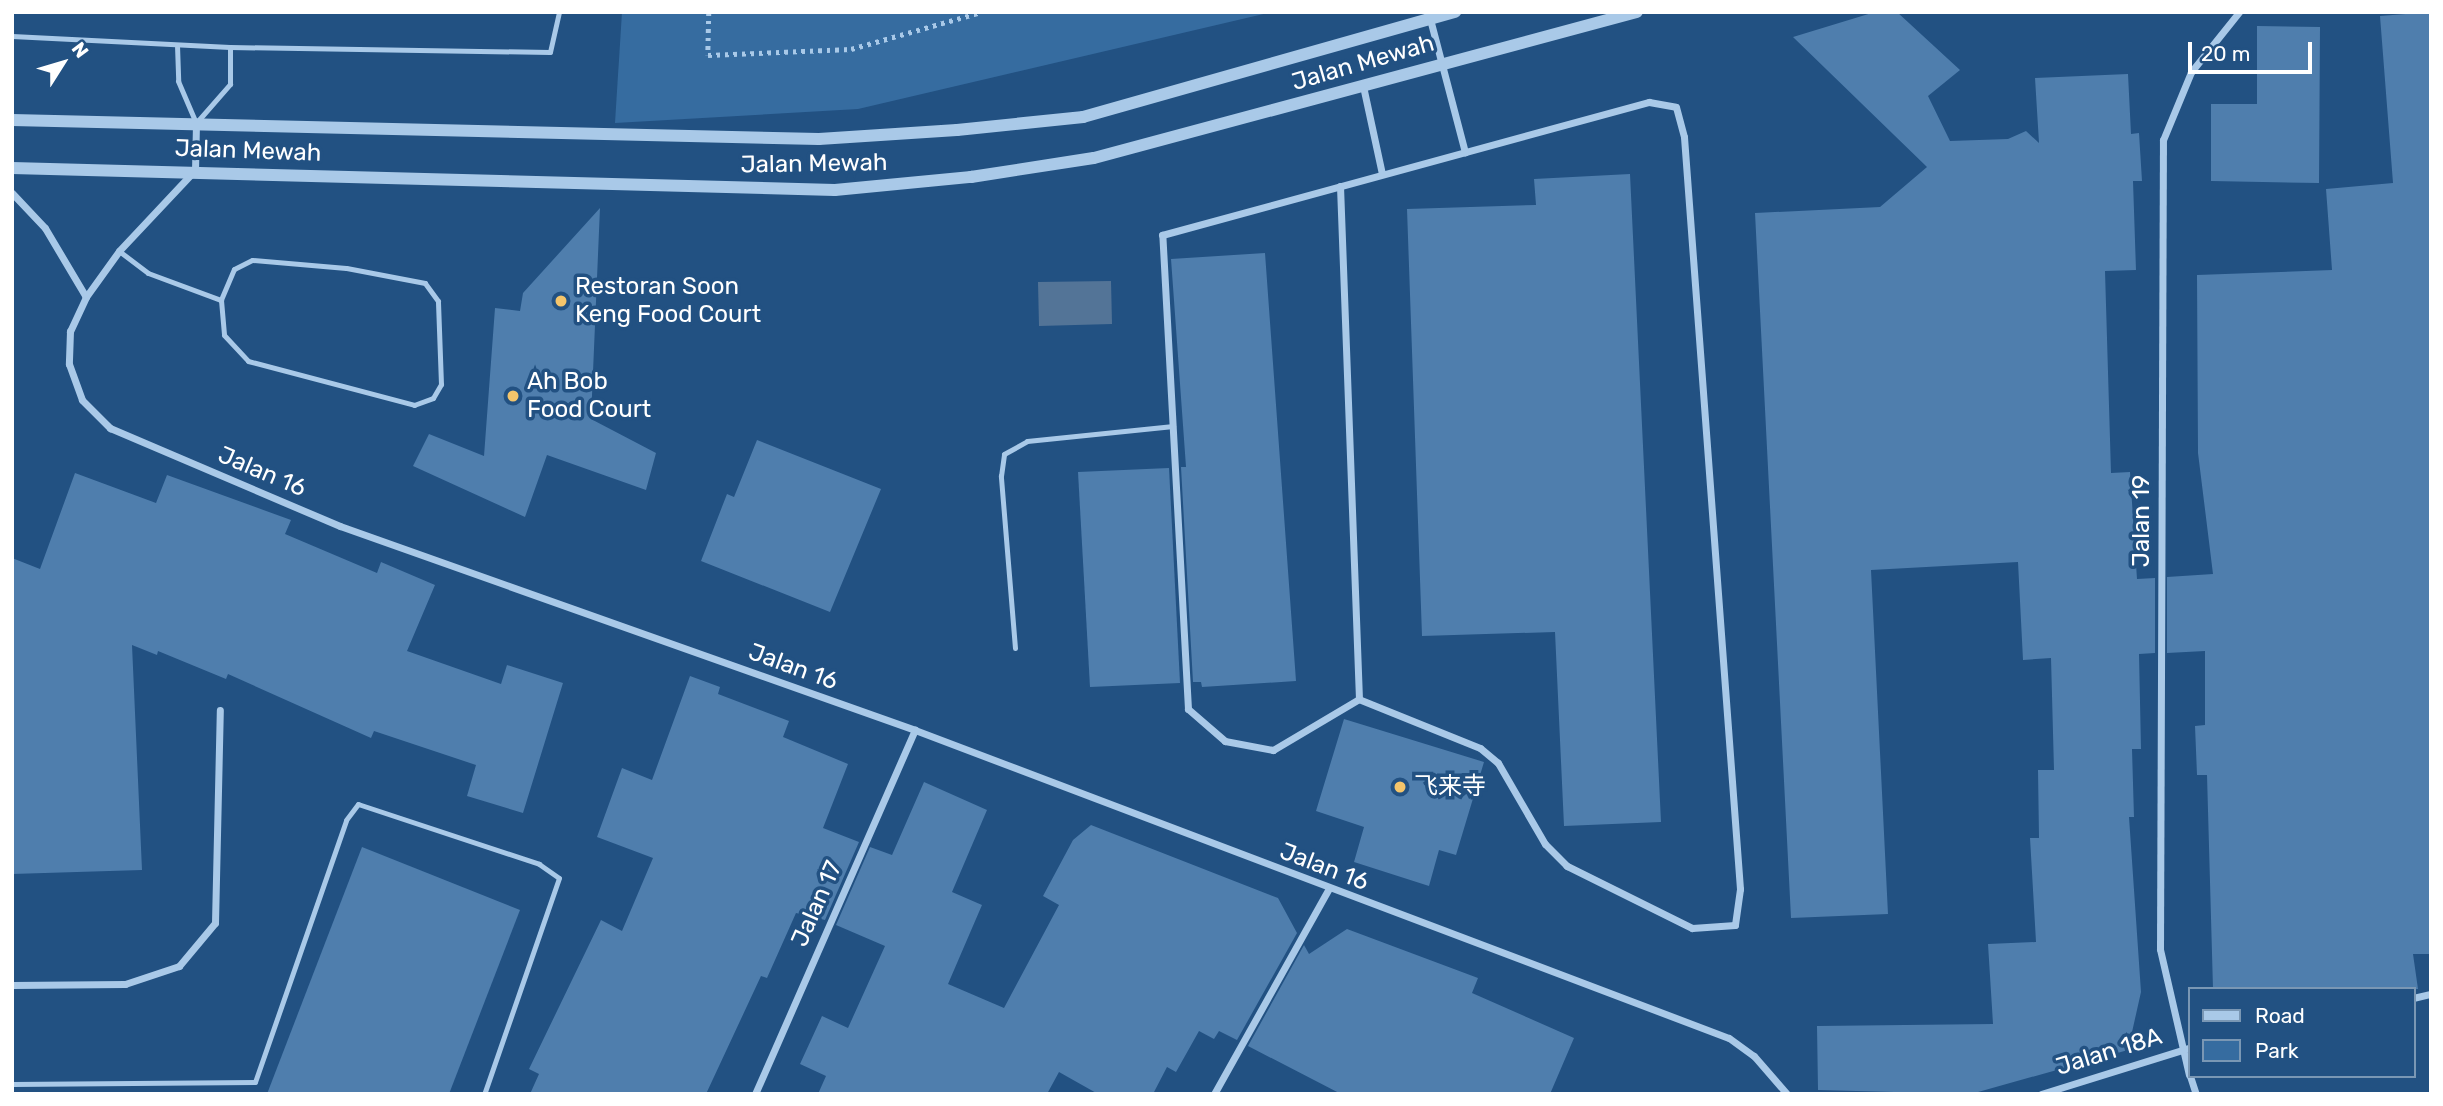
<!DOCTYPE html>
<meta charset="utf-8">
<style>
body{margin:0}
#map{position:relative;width:2443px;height:1106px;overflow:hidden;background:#225182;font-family:Rubik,"Noto Sans SC",sans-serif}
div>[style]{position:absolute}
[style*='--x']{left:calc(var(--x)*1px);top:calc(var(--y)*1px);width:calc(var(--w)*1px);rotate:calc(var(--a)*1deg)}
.green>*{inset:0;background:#366ca0}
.water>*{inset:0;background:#537497}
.building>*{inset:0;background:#4f7ead}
.path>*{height:4.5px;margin-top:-2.25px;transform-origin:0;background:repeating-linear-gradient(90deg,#a9c9e8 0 3.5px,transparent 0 8.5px)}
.service>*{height:5px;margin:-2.5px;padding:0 2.5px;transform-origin:2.5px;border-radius:2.5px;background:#a9c9e8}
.minor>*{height:7px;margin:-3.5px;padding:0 3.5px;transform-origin:3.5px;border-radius:3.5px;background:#a9c9e8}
.tertiary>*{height:12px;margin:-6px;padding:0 6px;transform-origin:6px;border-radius:6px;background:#a9c9e8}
.dots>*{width:19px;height:19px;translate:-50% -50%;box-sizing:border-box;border:4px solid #225182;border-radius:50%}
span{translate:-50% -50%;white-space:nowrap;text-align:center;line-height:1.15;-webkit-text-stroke:7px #225182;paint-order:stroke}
.street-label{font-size:24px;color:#fff}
.poi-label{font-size:24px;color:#fff}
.left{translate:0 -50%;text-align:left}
.frame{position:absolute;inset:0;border:14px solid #fff;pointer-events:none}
.legend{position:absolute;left:2188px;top:987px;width:228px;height:91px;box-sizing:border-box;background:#225182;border:2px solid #7a97b4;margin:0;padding:9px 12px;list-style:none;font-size:21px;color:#fff}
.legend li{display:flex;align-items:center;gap:14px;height:35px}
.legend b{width:35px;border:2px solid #7a97b4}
.north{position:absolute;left:28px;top:28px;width:70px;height:70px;-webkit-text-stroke:5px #225182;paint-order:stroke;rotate:53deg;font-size:19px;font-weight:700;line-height:28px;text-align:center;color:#fff}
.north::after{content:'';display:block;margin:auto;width:24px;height:32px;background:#fff;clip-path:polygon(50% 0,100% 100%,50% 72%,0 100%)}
.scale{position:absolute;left:2188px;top:42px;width:124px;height:32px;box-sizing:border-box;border:4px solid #fff;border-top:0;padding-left:9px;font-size:21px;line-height:24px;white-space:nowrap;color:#fff;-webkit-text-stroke:5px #225182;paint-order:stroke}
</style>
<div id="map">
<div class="green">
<div style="clip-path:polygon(622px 12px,1272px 12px,858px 109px,615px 123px)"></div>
</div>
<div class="water">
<div style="clip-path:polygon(1111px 281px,1112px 324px,1039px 326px,1038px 282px)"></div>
</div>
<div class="building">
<div style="clip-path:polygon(1875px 12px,1897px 12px,1960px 70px,1928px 96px,1950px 141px,2008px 139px,2026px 131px,2039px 143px,2035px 78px,2128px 74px,2131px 134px,2139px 133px,2142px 181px,2133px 181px,2136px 270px,2105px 271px,2111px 473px,2130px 472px,2137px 579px,2155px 578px,2155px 653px,2139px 654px,2141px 749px,2132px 749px,2134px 817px,2129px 817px,2141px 992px,2128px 1050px,1971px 1094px,1818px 1090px,1817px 1026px,1993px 1024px,1988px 944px,2036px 942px,2030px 838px,2039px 838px,2038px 770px,2054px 770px,2051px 658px,2023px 660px,2018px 562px,1871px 570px,1888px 914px,1791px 918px,1755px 213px,1880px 207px,1927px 167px,1793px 37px)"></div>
<div style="clip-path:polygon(2431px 12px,2431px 954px,2413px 954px,2418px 989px,2213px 989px,2207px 775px,2197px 775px,2195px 726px,2205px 725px,2205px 651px,2167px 653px,2167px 577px,2213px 574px,2198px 453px,2197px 275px,2332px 270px,2326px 189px,2393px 183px,2380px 16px)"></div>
<div style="clip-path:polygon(2257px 26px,2320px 27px,2319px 183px,2211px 181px,2211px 104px,2257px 104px)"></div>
<div style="clip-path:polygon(1630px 174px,1661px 822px,1564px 826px,1555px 632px,1422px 636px,1407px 209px,1536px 205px,1534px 179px)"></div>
<div style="clip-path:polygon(600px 208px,591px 419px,656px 453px,646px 490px,547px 455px,525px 517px,413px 466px,429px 434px,484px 456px,495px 308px,520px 311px,523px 293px)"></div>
<div style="clip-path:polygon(1265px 253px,1296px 681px,1202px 687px,1201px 682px,1193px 682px,1181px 467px,1186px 467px,1171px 259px)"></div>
<div style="clip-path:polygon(757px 440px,881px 489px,830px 612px,701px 561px,727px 494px,734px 497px)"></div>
<div style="clip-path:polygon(1169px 468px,1180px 683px,1090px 687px,1078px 472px)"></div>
<div style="clip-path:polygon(75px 473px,156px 503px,167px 475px,291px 520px,285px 534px,377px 573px,381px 562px,435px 585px,407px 651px,501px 684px,507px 665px,563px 683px,523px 813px,467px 796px,476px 765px,374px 731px,371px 738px,228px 674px,226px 679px,158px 651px,157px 655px,132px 645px,142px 870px,12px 874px,12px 558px,40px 569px)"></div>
<div style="clip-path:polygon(690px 676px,720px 687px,718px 694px,789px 721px,783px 737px,848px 764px,823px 828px,859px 842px,825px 920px,796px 913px,767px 978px,761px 976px,706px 1094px,530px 1094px,539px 1074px,529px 1069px,601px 920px,622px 931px,653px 858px,597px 837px,622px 768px,652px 780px)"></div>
<div style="clip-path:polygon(1344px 719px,1484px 762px,1456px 855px,1439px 850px,1429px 886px,1354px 862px,1364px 827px,1316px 811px)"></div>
<div style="clip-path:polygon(924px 782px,987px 810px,952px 892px,982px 905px,948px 984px,1004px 1008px,1059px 905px,1043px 896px,1073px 840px,1091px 825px,1278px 898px,1297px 933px,1237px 1040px,1219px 1031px,1214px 1039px,1199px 1031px,1176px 1072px,1167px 1067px,1153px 1094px,1098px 1094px,1059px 1072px,1047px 1094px,818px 1094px,826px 1076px,800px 1064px,822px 1016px,848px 1028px,885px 946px,836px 925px,870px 847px,892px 855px)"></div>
<div style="clip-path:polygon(362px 847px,520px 910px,449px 1094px,267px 1094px)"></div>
<div style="clip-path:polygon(1347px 929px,1478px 978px,1472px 993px,1574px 1038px,1550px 1094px,1341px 1094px,1248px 1046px,1304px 945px,1309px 954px)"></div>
</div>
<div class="path">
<div style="--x:709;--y:12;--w:43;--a:91.3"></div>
<div style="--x:708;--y:55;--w:143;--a:-2.4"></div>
<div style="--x:851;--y:49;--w:136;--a:-15.8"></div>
</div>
<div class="service">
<div style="--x:12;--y:36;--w:218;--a:2.9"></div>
<div style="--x:230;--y:47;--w:320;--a:0.9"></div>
<div style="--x:550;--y:52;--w:41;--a:-77.3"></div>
<div style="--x:177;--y:45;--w:36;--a:88"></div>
<div style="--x:178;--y:81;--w:46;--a:66.8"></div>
<div style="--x:196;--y:123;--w:52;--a:-48.9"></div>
<div style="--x:230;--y:84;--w:37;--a:-90"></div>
<div style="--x:119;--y:251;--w:36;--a:37"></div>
<div style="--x:148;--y:273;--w:78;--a:20.3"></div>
<div style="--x:221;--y:300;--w:35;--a:85"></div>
<div style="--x:224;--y:335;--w:35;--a:47"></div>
<div style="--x:248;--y:361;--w:172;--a:14.8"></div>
<div style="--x:414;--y:405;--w:20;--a:-20"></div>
<div style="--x:433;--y:398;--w:16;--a:-60"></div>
<div style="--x:441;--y:384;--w:83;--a:-92.1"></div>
<div style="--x:438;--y:301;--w:22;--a:-126"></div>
<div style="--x:425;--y:283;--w:80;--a:-169.2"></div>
<div style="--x:346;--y:268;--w:94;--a:-175.1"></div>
<div style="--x:252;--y:260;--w:20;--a:153"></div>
<div style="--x:234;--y:269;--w:34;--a:113"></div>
<div style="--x:1015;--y:648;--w:173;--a:-94.7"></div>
<div style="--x:1001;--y:476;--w:22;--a:-82"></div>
<div style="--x:1004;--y:454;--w:26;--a:-29"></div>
<div style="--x:1027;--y:441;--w:147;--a:-5.9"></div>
<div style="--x:12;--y:1084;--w:243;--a:-0.5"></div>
<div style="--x:255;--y:1082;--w:277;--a:-70.8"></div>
<div style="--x:346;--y:820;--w:20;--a:-53"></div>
<div style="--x:358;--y:804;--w:191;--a:18.3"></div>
<div style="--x:539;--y:864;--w:24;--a:35"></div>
<div style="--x:559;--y:878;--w:229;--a:109.1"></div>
</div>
<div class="minor">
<div style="--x:1430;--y:19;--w:138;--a:75.3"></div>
<div style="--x:1363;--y:86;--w:90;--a:77.8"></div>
<div style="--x:1649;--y:102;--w:27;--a:10"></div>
<div style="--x:1676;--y:107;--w:31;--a:75"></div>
<div style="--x:1684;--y:137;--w:754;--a:85.74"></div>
<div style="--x:1740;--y:889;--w:36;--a:98"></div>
<div style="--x:1735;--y:925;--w:43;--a:176"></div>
<div style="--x:1692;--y:928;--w:140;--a:-153.6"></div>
<div style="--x:1567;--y:866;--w:31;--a:-135"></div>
<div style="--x:1545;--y:844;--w:94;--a:-120.1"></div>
<div style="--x:1498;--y:763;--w:23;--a:-140"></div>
<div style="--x:1480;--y:748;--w:131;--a:-158"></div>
<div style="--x:1359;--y:699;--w:100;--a:149.3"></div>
<div style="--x:1273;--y:750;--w:49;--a:-169.4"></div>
<div style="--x:1225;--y:741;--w:49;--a:-139.1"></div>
<div style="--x:1188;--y:709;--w:475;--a:-93.1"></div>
<div style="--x:1162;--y:235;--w:505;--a:-15.28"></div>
<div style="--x:196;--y:123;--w:47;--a:91.2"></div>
<div style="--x:195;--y:170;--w:111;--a:133.2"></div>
<div style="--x:119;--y:251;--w:57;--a:125.7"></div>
<div style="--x:86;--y:297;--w:38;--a:115"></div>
<div style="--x:70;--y:331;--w:33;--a:92"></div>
<div style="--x:69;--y:364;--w:38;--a:70"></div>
<div style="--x:82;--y:400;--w:40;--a:45"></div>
<div style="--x:110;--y:428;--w:250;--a:23.1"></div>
<div style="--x:340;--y:526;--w:610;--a:19.53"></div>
<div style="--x:915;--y:730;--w:870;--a:20.73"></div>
<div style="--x:1729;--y:1038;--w:31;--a:36"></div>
<div style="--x:1754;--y:1056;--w:50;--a:49"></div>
<div style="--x:1340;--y:186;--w:513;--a:87.88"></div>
<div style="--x:12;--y:193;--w:48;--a:46.7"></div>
<div style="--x:45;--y:228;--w:80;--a:59.3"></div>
<div style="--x:12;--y:985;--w:113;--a:-0.5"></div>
<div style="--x:125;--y:984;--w:57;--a:-18.4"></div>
<div style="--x:179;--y:966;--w:56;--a:-50.1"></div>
<div style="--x:215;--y:923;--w:213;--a:-88.7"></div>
<div style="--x:2413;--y:998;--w:18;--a:-13"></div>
<div style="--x:2189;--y:1075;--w:129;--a:-103"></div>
<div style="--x:2160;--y:949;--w:809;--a:-89.79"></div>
<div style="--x:2163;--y:140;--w:74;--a:-67.6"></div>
<div style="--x:2191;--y:72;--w:77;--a:-51.3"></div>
<div style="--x:2190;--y:1076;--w:19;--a:72"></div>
<div style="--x:755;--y:1094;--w:398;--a:-66.3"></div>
<div style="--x:1214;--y:1094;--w:234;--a:-60.8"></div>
<div style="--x:2041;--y:1094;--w:155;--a:-17.3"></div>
</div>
<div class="tertiary">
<div style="--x:12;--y:120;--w:807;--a:1.35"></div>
<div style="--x:819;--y:139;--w:138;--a:-3.7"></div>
<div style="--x:957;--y:130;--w:127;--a:-5.9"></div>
<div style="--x:1083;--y:117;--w:387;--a:-15.8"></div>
<div style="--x:12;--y:168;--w:823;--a:1.53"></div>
<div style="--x:835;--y:190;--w:137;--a:-5.5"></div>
<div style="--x:971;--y:177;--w:124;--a:-8.8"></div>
<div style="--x:1094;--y:158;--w:562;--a:-15.05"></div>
</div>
<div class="dots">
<div style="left:561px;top:301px;background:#f4c56b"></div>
<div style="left:513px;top:396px;background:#f4c56b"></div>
<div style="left:1400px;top:787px;background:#f4c56b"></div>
</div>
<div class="street-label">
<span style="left:1363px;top:63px;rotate:-16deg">Jalan Mewah</span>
<span style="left:248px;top:151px;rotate:2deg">Jalan Mewah</span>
<span style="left:814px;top:164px;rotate:-1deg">Jalan Mewah</span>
<span style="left:262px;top:472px;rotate:23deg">Jalan 16</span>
<span style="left:2142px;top:521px;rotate:-90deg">Jalan 19</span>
<span style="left:793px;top:667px;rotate:20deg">Jalan 16</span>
<span style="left:1324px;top:867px;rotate:21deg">Jalan 16</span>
<span style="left:817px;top:904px;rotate:-66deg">Jalan 17</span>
<span style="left:2109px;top:1052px;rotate:-17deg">Jalan 18A</span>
</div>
<div class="poi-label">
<span class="left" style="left:575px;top:301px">Restoran Soon<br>Keng Food Court</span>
<span class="left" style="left:527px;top:396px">Ah Bob<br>Food Court</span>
<span class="left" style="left:1414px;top:787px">飞来寺</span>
</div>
<div class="frame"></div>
<ul class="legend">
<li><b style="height:9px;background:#a9c9e8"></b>Road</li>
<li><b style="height:19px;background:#366ca0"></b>Park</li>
</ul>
<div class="north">N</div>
<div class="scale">20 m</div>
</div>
